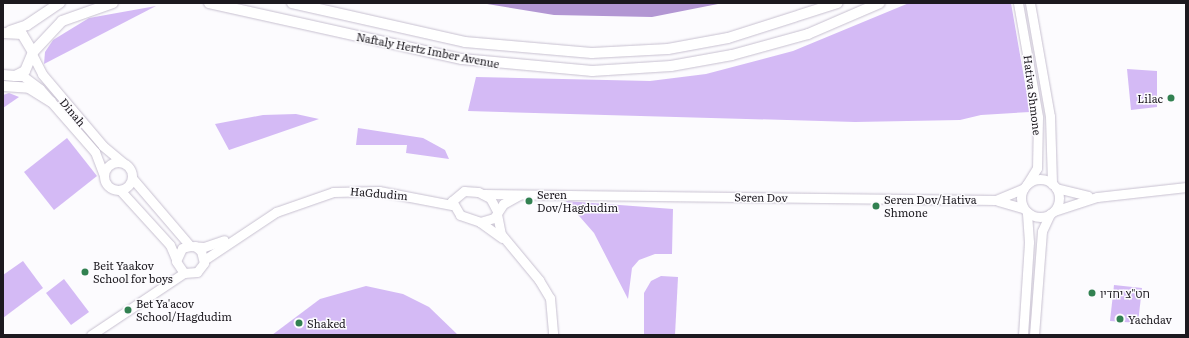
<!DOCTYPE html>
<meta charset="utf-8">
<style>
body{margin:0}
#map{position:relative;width:1189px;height:338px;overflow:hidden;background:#fcfbfe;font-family:Literata,"Noto Sans Hebrew",serif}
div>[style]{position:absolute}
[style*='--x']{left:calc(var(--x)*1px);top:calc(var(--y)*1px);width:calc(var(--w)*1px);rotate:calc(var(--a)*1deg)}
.green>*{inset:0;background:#d4baf5}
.water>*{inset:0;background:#b296d3}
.roads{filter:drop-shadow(0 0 1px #c7c0d0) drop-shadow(0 0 1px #c7c0d0)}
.tertiary>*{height:9px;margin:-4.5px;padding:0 4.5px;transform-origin:4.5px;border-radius:4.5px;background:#fff}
.tertiary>.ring{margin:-4.5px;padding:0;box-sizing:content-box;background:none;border:9px solid #fff;border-radius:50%}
.secondary>*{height:10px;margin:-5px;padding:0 5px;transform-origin:5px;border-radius:5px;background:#fff}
.dots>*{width:11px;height:11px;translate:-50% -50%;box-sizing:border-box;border:2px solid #fcfbfe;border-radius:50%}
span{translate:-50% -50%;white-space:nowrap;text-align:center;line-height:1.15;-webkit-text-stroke:3px #fcfbfe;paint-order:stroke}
.street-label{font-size:11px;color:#1c191f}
.poi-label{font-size:11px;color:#1c191f}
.right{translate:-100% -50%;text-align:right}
.left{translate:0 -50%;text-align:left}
.frame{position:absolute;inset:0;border:4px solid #1c191f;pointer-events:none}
</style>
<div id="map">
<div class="green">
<div style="clip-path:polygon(909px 3px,1011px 3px,1030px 112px,981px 115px,960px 120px,855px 122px,468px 111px,476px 77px,650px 81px,706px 74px,793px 51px)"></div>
<div style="clip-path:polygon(156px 6px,44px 64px,45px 52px,53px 40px,89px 18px)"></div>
<div style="clip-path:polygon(1127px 69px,1157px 71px,1157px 107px,1131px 110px)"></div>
<div style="clip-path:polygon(9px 93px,19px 97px,3px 108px,3px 95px)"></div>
<div style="clip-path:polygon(296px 114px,319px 119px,229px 150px,215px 124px,263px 115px)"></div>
<div style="clip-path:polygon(358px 128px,423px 138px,445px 150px,449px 159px,406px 153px,407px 145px,356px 145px)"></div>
<div style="clip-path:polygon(67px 138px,97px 176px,54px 210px,24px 172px)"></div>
<div style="clip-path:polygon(566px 201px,673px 209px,672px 254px,655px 254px,639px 260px,632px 268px,628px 299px,594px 233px)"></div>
<div style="clip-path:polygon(23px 261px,43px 288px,3px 318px,3px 275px)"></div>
<div style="clip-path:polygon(661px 276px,678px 277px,675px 335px,644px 335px,644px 293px,651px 281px)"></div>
<div style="clip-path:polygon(64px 279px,89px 312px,71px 325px,46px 293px)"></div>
<div style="clip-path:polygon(1114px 285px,1142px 288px,1138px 323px,1110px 321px)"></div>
<div style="clip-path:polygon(366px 286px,403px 294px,429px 307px,458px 335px,272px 335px,320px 299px)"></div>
</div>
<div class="water">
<div style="clip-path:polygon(481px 3px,723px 3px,652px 17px,554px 15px)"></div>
</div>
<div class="roads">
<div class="tertiary">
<div style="--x:1018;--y:3;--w:116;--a:80"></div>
<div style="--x:1038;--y:117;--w:51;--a:91.1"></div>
<div style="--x:1037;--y:168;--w:19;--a:122"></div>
<div style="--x:1030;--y:3;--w:115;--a:80"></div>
<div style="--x:1050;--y:116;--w:68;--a:88.3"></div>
<div style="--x:33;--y:56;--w:20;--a:63"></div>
<div style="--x:42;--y:74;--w:94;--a:49.7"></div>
<div style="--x:103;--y:146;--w:25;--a:40"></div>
<div style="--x:15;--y:76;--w:8;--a:0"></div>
<div style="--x:23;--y:76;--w:21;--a:37"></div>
<div style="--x:40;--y:89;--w:84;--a:48.9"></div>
<div style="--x:95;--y:152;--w:25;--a:69"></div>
<div class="ring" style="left:104px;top:162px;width:19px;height:19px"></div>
<div style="--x:132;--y:178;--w:89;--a:49.5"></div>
<div class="ring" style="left:1021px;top:179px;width:29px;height:29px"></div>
<div style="--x:1056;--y:188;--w:33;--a:14"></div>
<div style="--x:120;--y:190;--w:74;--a:47.7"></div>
<div style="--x:170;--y:245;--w:15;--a:67"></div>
<div style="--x:483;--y:194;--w:513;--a:0.67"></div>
<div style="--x:996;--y:200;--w:30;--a:-23"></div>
<div style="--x:998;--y:201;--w:26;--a:16"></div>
<div style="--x:497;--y:211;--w:15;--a:-118"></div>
<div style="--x:490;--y:198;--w:13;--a:-153"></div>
<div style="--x:478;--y:192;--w:14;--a:-176"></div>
<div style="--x:464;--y:191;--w:16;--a:140"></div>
<div style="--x:452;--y:201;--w:16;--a:60"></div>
<div style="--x:460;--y:215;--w:21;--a:19"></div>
<div style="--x:480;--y:222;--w:15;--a:-16"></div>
<div style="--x:494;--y:218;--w:17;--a:-57"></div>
<div style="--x:503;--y:204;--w:18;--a:-29"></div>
<div style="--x:1054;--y:211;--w:45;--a:-18"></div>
<div style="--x:1097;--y:197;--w:90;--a:-6.4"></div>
<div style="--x:497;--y:214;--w:20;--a:79"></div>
<div style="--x:501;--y:234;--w:60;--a:50.4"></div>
<div style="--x:539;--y:280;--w:21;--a:59"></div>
<div style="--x:550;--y:298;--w:37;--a:85"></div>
<div style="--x:480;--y:222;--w:27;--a:36"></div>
<div style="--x:195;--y:246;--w:8;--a:40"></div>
<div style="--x:201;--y:251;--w:12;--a:76"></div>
<div style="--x:204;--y:263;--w:11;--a:128"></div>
<div style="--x:197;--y:272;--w:13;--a:176"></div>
<div style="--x:184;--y:273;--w:14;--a:-124"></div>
<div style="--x:176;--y:261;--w:14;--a:-65"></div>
<div style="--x:182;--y:248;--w:8;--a:-14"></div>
<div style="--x:190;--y:246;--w:14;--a:4"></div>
<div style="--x:204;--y:247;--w:21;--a:-19"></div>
<div style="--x:204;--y:260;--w:87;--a:-33.7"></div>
<div style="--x:276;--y:212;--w:60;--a:-19.3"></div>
<div style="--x:333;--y:192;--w:46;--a:-1.2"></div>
<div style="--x:379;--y:191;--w:74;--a:10.9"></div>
<div style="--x:91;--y:335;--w:112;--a:-33.7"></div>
<div style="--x:1023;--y:335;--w:93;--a:-86.3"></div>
<div style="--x:1029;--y:242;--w:30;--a:-94"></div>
<div style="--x:1034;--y:335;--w:104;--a:-85.6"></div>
<div style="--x:1042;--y:231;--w:19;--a:-65"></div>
</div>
<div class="secondary">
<div style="--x:209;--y:3;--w:259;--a:12.5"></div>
<div style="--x:462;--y:59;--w:131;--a:5.3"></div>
<div style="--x:592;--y:71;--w:79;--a:-3.6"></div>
<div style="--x:671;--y:66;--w:62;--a:-10.2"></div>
<div style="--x:732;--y:55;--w:79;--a:-15.4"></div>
<div style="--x:808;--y:34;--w:78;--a:-23.3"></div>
<div style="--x:292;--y:3;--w:177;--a:12.7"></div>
<div style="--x:465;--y:42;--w:127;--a:5"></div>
<div style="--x:592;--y:53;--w:76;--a:-3"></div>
<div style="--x:668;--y:49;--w:61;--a:-10.4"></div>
<div style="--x:728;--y:38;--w:115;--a:-17.7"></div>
<div style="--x:10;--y:31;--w:18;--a:-19"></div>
<div style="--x:27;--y:25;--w:40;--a:-34"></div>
<div style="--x:3;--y:33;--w:19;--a:3"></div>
<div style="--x:22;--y:34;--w:21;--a:59"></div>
<div style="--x:33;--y:52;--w:21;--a:113"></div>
<div style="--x:25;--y:71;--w:11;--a:153"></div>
<div style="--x:15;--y:76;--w:12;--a:-175"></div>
<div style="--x:33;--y:52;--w:42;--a:-46.9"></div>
<div style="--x:62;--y:21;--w:54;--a:-19.4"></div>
<div style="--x:3;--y:86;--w:26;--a:4"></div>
<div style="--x:29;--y:88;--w:26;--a:32"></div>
</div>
</div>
<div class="dots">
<div style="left:1171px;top:98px;background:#328151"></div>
<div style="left:529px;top:201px;background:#328151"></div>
<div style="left:876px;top:206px;background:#328151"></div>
<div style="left:85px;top:272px;background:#328151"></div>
<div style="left:1092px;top:293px;background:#328151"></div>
<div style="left:128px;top:310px;background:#328151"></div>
<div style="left:1120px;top:319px;background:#328151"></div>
<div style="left:299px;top:323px;background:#328151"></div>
</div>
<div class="street-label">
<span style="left:428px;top:50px;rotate:11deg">Naftaly Hertz Imber Avenue</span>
<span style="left:1033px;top:95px;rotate:83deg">Hativa Shmone</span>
<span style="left:73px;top:112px;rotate:50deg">Dinah</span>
<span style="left:379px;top:193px;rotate:5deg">HaGdudim</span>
<span style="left:761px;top:197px;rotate:1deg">Seren Dov</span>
</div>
<div class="poi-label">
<span class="right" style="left:1163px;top:98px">Lilac</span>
<span class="left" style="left:537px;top:201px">Seren<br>Dov/Hagdudim</span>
<span class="left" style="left:884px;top:206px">Seren Dov/Hativa<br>Shmone</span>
<span class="left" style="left:93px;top:272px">Beit Yaakov<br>School for boys</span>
<span class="left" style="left:1100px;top:293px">חט"צ יחדיו</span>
<span class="left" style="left:136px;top:310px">Bet Ya'acov<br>School/Hagdudim</span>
<span class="left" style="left:1128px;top:319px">Yachdav</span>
<span class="left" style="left:307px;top:323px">Shaked</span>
</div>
<div class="frame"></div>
</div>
